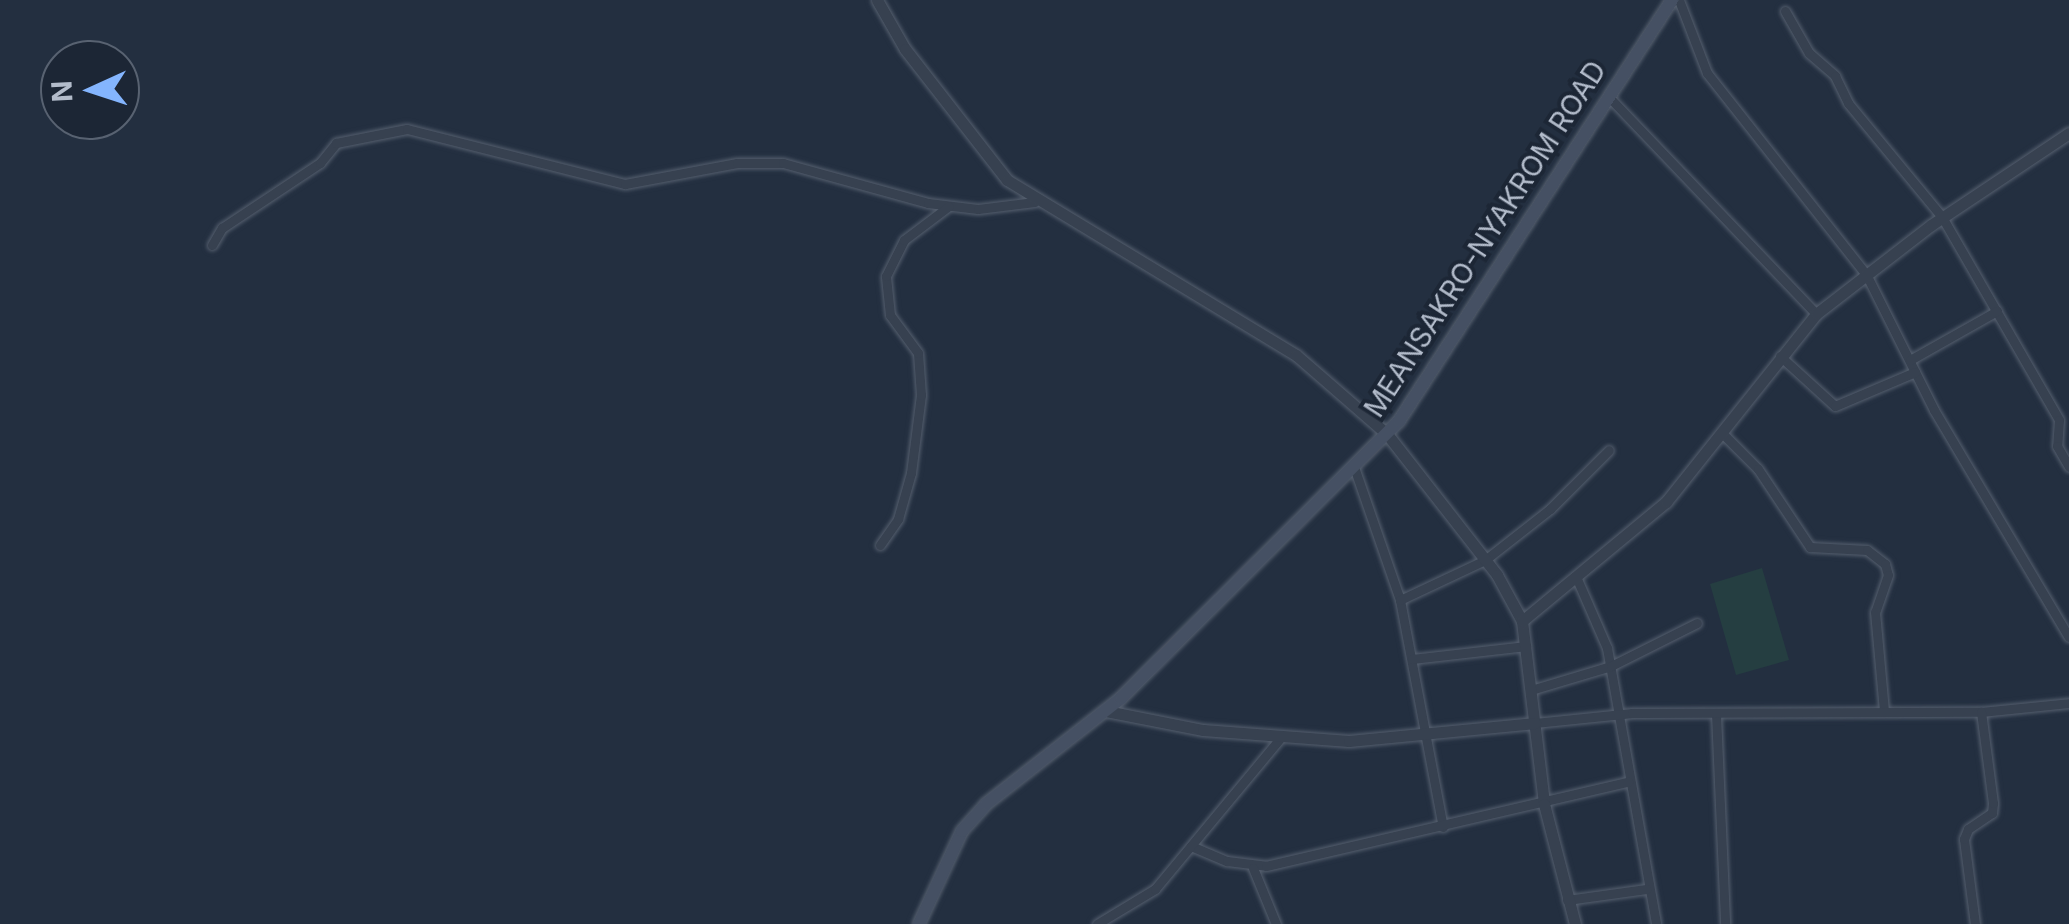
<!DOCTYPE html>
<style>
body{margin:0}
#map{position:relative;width:2069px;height:924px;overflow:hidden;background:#232f40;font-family:Inter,sans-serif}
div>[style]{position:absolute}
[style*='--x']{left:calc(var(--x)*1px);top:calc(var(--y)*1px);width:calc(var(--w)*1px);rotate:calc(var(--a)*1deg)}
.green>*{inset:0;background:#253e41}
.roads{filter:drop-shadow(0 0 2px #555f6e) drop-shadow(0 0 2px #555f6e)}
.minor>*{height:9px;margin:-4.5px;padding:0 4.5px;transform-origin:4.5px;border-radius:4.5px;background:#374150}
.tertiary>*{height:11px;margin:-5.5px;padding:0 5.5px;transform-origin:5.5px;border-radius:5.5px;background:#374150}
.secondary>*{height:12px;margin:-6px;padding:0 6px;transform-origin:6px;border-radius:6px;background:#455063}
span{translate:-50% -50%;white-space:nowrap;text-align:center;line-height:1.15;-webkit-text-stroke:8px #1c2635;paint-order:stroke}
.street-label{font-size:28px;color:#b3bccb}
.north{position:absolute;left:40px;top:40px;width:100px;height:100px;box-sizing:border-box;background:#1c2635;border:2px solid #586271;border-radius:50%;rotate:267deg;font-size:28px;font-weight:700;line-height:40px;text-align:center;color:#b3bccb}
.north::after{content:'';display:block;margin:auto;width:35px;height:45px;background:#84b5fe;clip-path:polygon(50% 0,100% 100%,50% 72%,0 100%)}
</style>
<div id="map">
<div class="green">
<div style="clip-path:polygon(1762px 568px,1789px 660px,1736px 675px,1710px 584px)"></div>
</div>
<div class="roads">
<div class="minor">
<div style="--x:1679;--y:0;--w:78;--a:69"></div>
<div style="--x:1707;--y:73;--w:256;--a:51.7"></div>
<div style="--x:1866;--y:274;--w:152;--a:63.4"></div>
<div style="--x:1934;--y:410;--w:264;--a:59.3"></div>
<div style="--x:1785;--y:11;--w:48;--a:60.3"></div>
<div style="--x:1809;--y:53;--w:35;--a:41"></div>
<div style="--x:1835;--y:76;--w:30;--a:64"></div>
<div style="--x:1848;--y:103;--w:148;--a:50.5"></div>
<div style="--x:1942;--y:217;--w:234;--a:60"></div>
<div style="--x:2059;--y:420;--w:26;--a:94"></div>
<div style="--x:2057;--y:446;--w:24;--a:60"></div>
<div style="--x:1608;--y:96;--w:301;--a:46.3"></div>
<div style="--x:212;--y:245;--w:20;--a:-60"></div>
<div style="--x:222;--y:228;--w:118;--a:-33.6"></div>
<div style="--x:320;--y:163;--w:26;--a:-51"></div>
<div style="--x:336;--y:143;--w:72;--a:-11.2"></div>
<div style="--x:407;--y:129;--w:225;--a:14.2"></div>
<div style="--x:625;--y:184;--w:114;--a:-10.6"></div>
<div style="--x:737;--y:163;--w:46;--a:0"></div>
<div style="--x:783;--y:163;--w:150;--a:15.4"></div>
<div style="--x:928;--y:203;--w:50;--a:6.8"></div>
<div style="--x:978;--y:209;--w:57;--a:-7"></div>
<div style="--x:1780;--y:356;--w:74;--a:42.3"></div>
<div style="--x:1835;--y:406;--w:87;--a:-23"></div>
<div style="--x:1910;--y:360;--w:100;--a:-29.4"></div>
<div style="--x:1723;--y:434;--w:49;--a:45"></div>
<div style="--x:1758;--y:469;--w:94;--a:56.3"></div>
<div style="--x:1810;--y:547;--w:57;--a:3"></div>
<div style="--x:1867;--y:550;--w:23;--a:38"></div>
<div style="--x:1885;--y:564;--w:11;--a:75"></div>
<div style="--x:1888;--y:575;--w:39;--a:109"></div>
<div style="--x:1875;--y:612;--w:98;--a:84.8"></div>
<div style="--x:1354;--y:467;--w:141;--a:70.9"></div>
<div style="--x:1400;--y:600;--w:231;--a:79.3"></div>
<div style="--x:880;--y:545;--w:32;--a:-55"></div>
<div style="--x:898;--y:519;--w:48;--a:-74.2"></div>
<div style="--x:911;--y:473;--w:79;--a:-82.7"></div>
<div style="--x:921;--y:395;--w:42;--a:-94.1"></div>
<div style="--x:918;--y:353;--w:47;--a:-126.4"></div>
<div style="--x:890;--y:315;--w:39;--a:-96"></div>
<div style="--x:886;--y:276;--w:40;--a:-63.4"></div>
<div style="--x:904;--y:240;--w:56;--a:-37.1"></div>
<div style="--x:1577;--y:579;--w:75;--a:66.5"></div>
<div style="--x:1607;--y:648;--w:280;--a:79.9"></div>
<div style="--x:1400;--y:600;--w:94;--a:-25.2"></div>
<div style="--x:1485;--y:560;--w:83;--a:-38.1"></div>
<div style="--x:1550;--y:509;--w:83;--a:-45"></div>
<div style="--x:1412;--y:659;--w:115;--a:-6.5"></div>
<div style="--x:1531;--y:690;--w:84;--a:-16.7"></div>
<div style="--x:1611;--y:666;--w:96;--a:-26.6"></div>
<div style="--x:1716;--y:714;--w:210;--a:87.5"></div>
<div style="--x:1535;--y:723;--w:98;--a:-5.9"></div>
<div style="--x:1632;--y:713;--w:349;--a:-0.2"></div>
<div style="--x:1981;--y:712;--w:88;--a:-5.8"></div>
<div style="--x:1191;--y:846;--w:39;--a:23"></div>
<div style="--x:1227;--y:861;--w:39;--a:7"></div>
<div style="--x:1266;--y:866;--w:372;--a:-13.1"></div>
<div style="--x:1253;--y:868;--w:61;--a:67.7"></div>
<div style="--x:1567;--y:900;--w:80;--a:-7.9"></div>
<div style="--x:1097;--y:924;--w:68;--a:-31.1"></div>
<div style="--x:1155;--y:889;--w:199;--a:-50.3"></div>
<div style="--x:1975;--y:924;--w:86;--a:-97.4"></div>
<div style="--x:1964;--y:839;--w:11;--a:-68"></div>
<div style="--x:1968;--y:829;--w:29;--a:-34"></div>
<div style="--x:1992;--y:813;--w:10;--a:-84"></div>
<div style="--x:1993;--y:803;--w:92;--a:-97.5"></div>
</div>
<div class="tertiary">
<div style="--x:877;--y:0;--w:56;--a:60.3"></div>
<div style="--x:905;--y:49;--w:166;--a:52.1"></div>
<div style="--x:1007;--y:180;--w:338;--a:31.2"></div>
<div style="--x:1296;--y:355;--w:121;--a:41"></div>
<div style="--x:1387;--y:434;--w:179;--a:52"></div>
<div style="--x:1497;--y:575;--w:52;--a:61.5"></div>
<div style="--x:1522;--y:621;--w:184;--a:83.1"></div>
<div style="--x:1544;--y:804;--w:124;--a:75.5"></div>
<div style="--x:1522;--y:621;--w:187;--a:-39.6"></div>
<div style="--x:1666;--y:502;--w:241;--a:-51.4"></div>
<div style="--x:1816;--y:314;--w:145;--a:-37.7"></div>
<div style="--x:1931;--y:225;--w:166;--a:-33.7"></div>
<div style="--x:1106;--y:711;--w:99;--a:11.1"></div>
<div style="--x:1203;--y:730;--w:146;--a:4.3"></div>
<div style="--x:1349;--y:741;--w:187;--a:-5.5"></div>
</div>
<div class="secondary">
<div style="--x:919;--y:924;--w:102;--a:-65.2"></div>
<div style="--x:962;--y:831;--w:36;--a:-48"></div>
<div style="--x:986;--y:804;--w:172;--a:-38.1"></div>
<div style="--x:1121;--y:698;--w:392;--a:-44.9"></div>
<div style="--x:1399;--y:421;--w:502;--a:-57.04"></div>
</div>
</div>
<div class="street-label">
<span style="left:1485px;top:239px;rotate:-57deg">MEANSAKRO-NYAKROM ROAD</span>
</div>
<div class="north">N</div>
</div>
